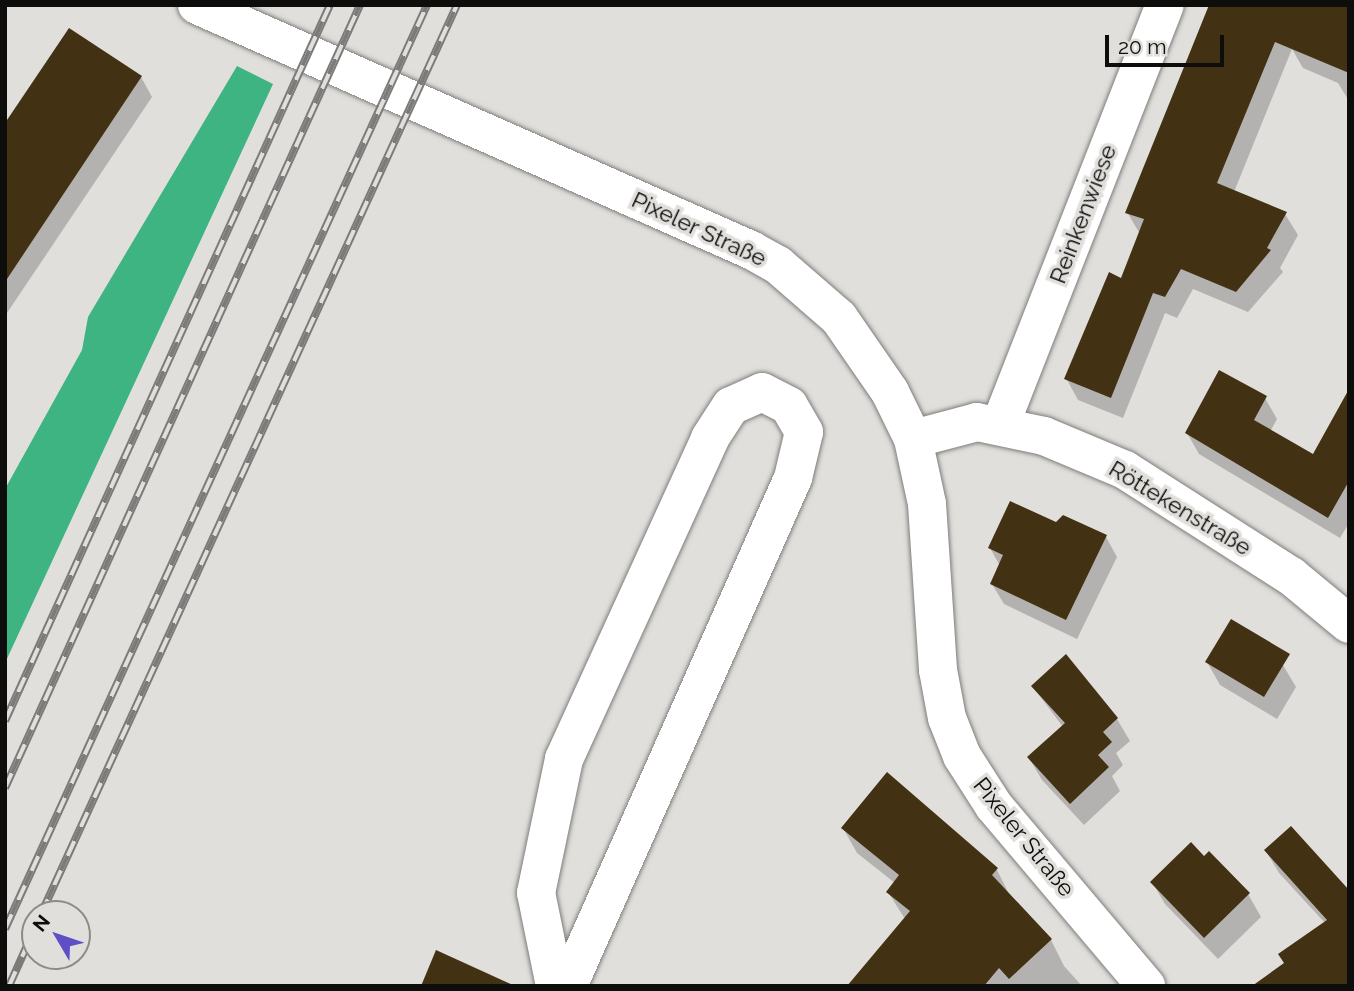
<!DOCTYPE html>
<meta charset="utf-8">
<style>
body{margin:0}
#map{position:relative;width:1354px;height:991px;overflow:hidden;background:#e1dfdc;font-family:Raleway,sans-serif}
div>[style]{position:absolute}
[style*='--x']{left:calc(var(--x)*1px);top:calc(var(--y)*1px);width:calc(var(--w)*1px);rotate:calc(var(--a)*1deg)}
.forest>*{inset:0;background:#3eb483}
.shadow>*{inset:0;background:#0003}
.building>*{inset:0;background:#423113}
.roads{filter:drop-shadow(0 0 2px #7f7d7b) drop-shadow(0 0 2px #7f7d7b)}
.minor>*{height:38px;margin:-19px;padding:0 19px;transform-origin:19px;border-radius:19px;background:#fff}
.major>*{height:38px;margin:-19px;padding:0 19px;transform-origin:19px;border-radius:19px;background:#fff}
.rail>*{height:8px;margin-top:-4px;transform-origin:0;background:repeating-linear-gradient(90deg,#e1dfdc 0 16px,#7c7b79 0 32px);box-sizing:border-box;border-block:2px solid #7c7b79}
span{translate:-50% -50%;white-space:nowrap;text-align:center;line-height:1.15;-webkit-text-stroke:7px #e1dfdc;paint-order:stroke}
.street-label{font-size:23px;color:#0d0d0c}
.frame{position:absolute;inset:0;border:7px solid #0d0d0c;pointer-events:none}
.north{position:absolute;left:21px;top:900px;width:70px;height:70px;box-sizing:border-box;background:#e1dfdc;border:2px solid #8c8b89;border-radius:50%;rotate:309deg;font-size:19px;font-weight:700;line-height:28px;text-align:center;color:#0d0d0c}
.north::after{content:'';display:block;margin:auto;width:24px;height:32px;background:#5e4fc7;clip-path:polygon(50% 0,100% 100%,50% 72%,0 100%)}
.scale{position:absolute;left:1105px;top:35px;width:119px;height:32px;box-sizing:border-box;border:4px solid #0d0d0c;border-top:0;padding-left:9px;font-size:21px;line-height:24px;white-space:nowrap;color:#0d0d0c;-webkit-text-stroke:5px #e1dfdc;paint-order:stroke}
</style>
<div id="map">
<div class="forest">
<div style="clip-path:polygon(237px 66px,273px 84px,5px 663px,5px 489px,82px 350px,88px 317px)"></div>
</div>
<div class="shadow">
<div style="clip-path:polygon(1211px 5px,1349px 5px,1349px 101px,1338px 83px,1303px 68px,1292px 49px,1234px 192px,1285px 214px,1298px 235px,1280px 268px,1283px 272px,1248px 312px,1193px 289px,1177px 318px,1165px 313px,1123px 418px,1078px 400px,1066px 378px,1122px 281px,1140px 234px,1127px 212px)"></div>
<div style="clip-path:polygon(141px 77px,152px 97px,5px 316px,5px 126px)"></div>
<div style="clip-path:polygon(1265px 398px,1277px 419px,1270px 432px,1314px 456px,1349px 432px,1349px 523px,1340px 538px,1199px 454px,1187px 433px)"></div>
<div style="clip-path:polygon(1057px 525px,1106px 537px,1117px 557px,1077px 639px,1004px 604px,992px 584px,1000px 566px,990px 548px)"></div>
<div style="clip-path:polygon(1207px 662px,1283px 665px,1296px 687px,1277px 719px,1220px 685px)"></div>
<div style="clip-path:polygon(1033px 687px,1117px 719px,1130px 741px,1116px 753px,1123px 765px,1112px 776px,1120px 791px,1084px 825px,1042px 780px,1029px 758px,1063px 727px)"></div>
<div style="clip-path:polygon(843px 828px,997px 870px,1010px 896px,1051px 940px,1064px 966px,1082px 986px,856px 986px,905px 919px,888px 892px,895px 883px,857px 853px)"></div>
<div style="clip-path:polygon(1266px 851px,1349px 896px,1349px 986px,1286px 964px,1325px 923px,1279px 873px)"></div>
<div style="clip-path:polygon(1152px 882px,1248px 894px,1261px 917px,1218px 959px,1165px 904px)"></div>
</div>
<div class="building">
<div style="clip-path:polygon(1209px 5px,1349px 5px,1349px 73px,1275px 42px,1217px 183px,1287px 212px,1267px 248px,1271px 250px,1236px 292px,1181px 269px,1165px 297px,1153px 293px,1111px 398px,1064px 379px,1109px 272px,1121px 278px,1144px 219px,1125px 213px)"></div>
<div style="clip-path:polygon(69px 28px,142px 76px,5px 282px,5px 123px)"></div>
<div style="clip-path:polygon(1219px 370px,1267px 396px,1254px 420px,1313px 454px,1349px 389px,1349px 481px,1328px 518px,1185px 433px)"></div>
<div style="clip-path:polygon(1010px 501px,1056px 522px,1063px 515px,1107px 535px,1066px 620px,990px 584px,1003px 555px,988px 548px)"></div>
<div style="clip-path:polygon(1231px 619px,1290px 654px,1264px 697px,1205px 662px)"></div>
<div style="clip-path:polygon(1066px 654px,1118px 718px,1103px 732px,1112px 742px,1098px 755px,1109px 767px,1070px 804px,1027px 757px,1065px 723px,1031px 686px)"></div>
<div style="clip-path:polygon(887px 772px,998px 868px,992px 875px,1052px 939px,1009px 979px,999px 968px,984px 986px,847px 986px,910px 911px,886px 892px,899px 875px,841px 828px)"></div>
<div style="clip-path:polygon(1291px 826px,1349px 890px,1349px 986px,1252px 986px,1284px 963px,1278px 954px,1327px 920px,1264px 850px)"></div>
<div style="clip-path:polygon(1191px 842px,1204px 856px,1209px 851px,1250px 893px,1204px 938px,1150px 882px)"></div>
<div style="clip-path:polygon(436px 950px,515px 986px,421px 986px)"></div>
</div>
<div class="roads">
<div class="minor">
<div style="--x:1001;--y:423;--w:449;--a:-68.6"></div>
<div style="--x:913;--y:439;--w:66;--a:-14.9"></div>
<div style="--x:977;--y:422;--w:68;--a:11.8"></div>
<div style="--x:1044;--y:436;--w:88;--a:22.8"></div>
<div style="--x:1125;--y:470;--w:197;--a:32.6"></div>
<div style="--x:1291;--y:576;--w:75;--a:39.6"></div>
<div style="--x:555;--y:986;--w:95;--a:-101.5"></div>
<div style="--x:536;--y:893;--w:137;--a:-78.2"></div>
<div style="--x:564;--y:759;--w:353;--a:-65.5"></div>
<div style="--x:710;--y:438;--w:38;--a:-57"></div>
<div style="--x:731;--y:406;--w:34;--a:-24"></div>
<div style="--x:762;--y:392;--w:30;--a:27"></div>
<div style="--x:789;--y:406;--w:30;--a:60"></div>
<div style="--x:804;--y:432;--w:47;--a:103.4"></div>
<div style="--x:793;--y:478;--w:556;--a:113.89"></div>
</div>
<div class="major">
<div style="--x:197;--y:5;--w:606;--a:23.86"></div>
<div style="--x:751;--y:250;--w:31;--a:29"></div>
<div style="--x:778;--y:265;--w:81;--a:41"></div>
<div style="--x:839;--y:318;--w:90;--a:55.4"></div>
<div style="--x:890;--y:392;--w:52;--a:63.9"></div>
<div style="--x:913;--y:439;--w:66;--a:77.8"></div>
<div style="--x:927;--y:504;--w:166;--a:86.2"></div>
<div style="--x:938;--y:670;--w:49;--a:79.4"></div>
<div style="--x:947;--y:718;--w:41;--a:68.5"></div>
<div style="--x:962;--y:756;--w:59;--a:57.4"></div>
<div style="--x:994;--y:806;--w:236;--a:49.8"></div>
</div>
</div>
<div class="rail">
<div style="--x:5;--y:721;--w:786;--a:-65.59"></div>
<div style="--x:5;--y:788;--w:860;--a:-65.61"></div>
<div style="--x:41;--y:914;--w:1000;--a:-65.41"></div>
<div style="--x:5;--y:929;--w:1016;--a:-65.45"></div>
<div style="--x:9;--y:986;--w:64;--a:-65.9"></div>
</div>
<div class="street-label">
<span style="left:1083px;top:214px;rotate:-69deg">Reinkenwiese</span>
<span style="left:699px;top:229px;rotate:25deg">Pixeler Straße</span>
<span style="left:1180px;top:508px;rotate:31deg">Röttekenstraße</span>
<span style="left:1024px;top:837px;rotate:51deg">Pixeler Straße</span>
</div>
<div class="frame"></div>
<div class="north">N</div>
<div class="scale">20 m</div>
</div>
